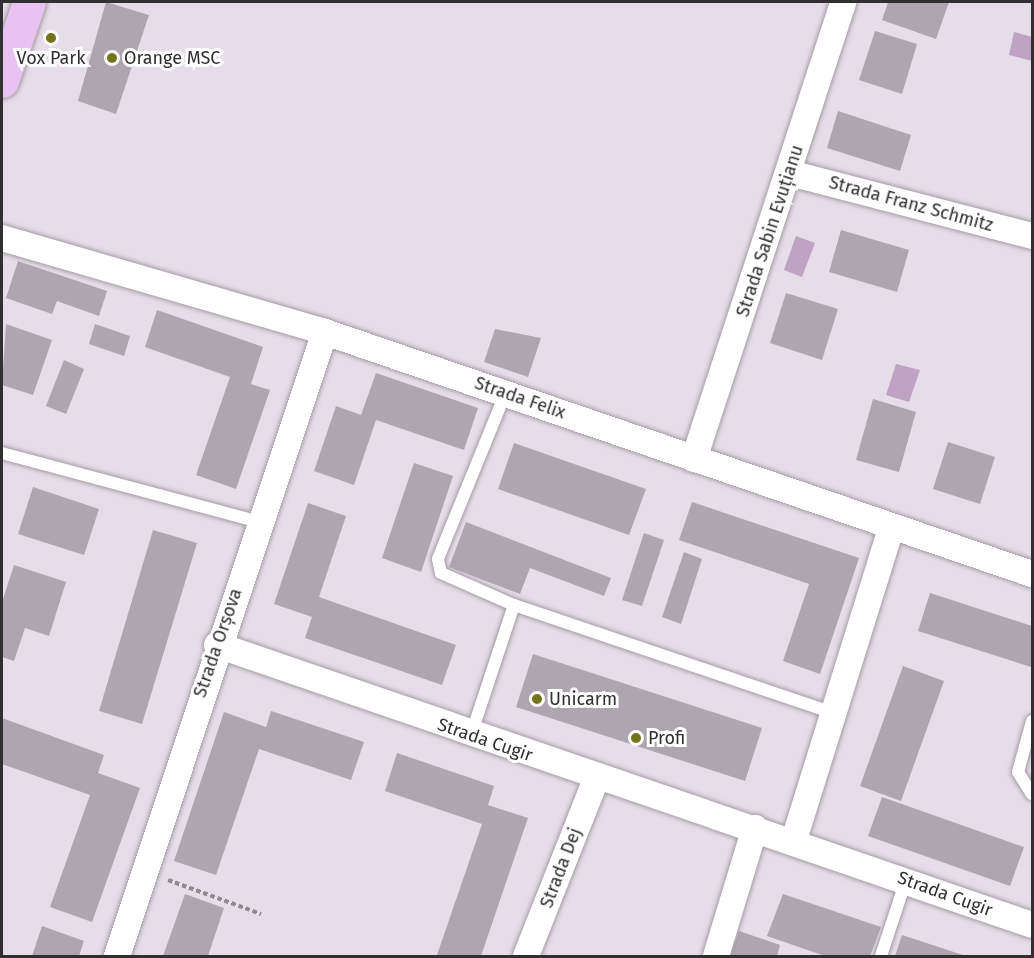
<!DOCTYPE html>
<meta charset="utf-8">
<style>
body{margin:0}
#map{position:relative;width:1034px;height:958px;overflow:hidden;background:#e5dde7;font-family:"Fira Sans",sans-serif}
div>[style]{position:absolute}
[style*='--x']{left:calc(var(--x)*1px);top:calc(var(--y)*1px);width:calc(var(--w)*1px);rotate:calc(var(--a)*1deg)}
.water>*{inset:0;background:#bfa2c4}
.building>*{inset:0;background:#aea6af}
.path>*{height:4px;margin-top:-2px;transform-origin:0;background:repeating-linear-gradient(90deg,#8e8990 0 4.5px,transparent 0 7.5px)}
.roads{filter:drop-shadow(0 0 2px #a49ca5) drop-shadow(0 0 2px #a49ca5)}
.lane>*{height:12px;margin:-6px;padding:0 6px;transform-origin:6px;border-radius:6px;background:#fff}
.street>*{height:26px;margin:-13px;padding:0 13px;transform-origin:13px;border-radius:13px;background:#fff}
.primary>*{height:33px;margin:-16.5px;padding:0 16.5px;transform-origin:16.5px;border-radius:16.5px;background:#e8c2f0}
.dots>*{width:16px;height:16px;translate:-50% -50%;box-sizing:border-box;border:3px solid #fff;border-radius:50%}
span{translate:-50% -50%;white-space:nowrap;text-align:center;line-height:1.15;-webkit-text-stroke:6px #fff;paint-order:stroke}
.poi-label{font-size:18px;color:#322f33}
.left{translate:0 -50%;text-align:left}
.street-label{font-size:18px;color:#322f33}
.frame{position:absolute;inset:0;border:3px solid #322f33;pointer-events:none}
</style>
<div id="map">
<div class="water">
<div style="clip-path:polygon(1014px 32px,1032px 37px,1032px 61px,1009px 55px)"></div>
<div style="clip-path:polygon(796px 236px,815px 243px,802px 277px,784px 270px)"></div>
<div style="clip-path:polygon(896px 364px,920px 370px,909px 402px,886px 395px)"></div>
</div>
<div class="building">
<div style="clip-path:polygon(106px 2px,149px 15px,116px 114px,78px 101px)"></div>
<div style="clip-path:polygon(888px 2px,949px 2px,936px 39px,882px 20px)"></div>
<div style="clip-path:polygon(875px 31px,917px 44px,902px 94px,859px 80px)"></div>
<div style="clip-path:polygon(838px 111px,911px 135px,900px 171px,827px 148px)"></div>
<div style="clip-path:polygon(841px 230px,909px 250px,897px 292px,829px 272px)"></div>
<div style="clip-path:polygon(18px 261px,107px 291px,99px 316px,57px 301px,52px 314px,6px 298px)"></div>
<div style="clip-path:polygon(786px 293px,838px 309px,822px 360px,770px 343px)"></div>
<div style="clip-path:polygon(157px 310px,263px 347px,251px 384px,270px 390px,236px 489px,196px 475px,230px 377px,145px 347px)"></div>
<div style="clip-path:polygon(6px 324px,52px 340px,33px 395px,2px 385px)"></div>
<div style="clip-path:polygon(95px 324px,130px 336px,124px 356px,89px 344px)"></div>
<div style="clip-path:polygon(495px 329px,541px 338px,528px 377px,484px 362px)"></div>
<div style="clip-path:polygon(64px 360px,84px 369px,66px 414px,46px 406px)"></div>
<div style="clip-path:polygon(376px 373px,478px 408px,464px 450px,376px 420px,354px 485px,314px 471px,336px 406px,361px 415px)"></div>
<div style="clip-path:polygon(873px 399px,916px 412px,899px 472px,856px 460px)"></div>
<div style="clip-path:polygon(948px 442px,995px 457px,980px 504px,933px 489px)"></div>
<div style="clip-path:polygon(514px 443px,646px 489px,629px 535px,498px 489px)"></div>
<div style="clip-path:polygon(414px 463px,453px 476px,421px 572px,382px 558px)"></div>
<div style="clip-path:polygon(33px 487px,99px 509px,84px 555px,18px 534px)"></div>
<div style="clip-path:polygon(692px 502px,859px 558px,820px 674px,783px 661px,809px 584px,679px 540px)"></div>
<div style="clip-path:polygon(308px 503px,346px 516px,319px 597px,456px 645px,442px 685px,305px 638px,312px 617px,274px 604px)"></div>
<div style="clip-path:polygon(466px 522px,611px 578px,604px 596px,530px 568px,520px 594px,449px 567px)"></div>
<div style="clip-path:polygon(153px 530px,197px 543px,142px 724px,99px 711px)"></div>
<div style="clip-path:polygon(644px 533px,664px 540px,642px 606px,622px 600px)"></div>
<div style="clip-path:polygon(684px 552px,702px 559px,681px 624px,662px 617px)"></div>
<div style="clip-path:polygon(14px 565px,66px 582px,49px 636px,25px 628px,14px 661px,2px 657px,2px 602px)"></div>
<div style="clip-path:polygon(930px 593px,1032px 626px,1031px 667px,918px 631px)"></div>
<div style="clip-path:polygon(533px 654px,762px 728px,745px 781px,516px 707px)"></div>
<div style="clip-path:polygon(903px 666px,944px 681px,901px 801px,860px 786px)"></div>
<div style="clip-path:polygon(271px 711px,364px 742px,351px 780px,259px 749px,216px 875px,174px 861px,224px 712px,266px 727px)"></div>
<div style="clip-path:polygon(2px 718px,104px 755px,98px 773px,140px 788px,92px 922px,50px 907px,90px 795px,2px 764px)"></div>
<div style="clip-path:polygon(397px 753px,494px 786px,488px 805px,528px 818px,481px 956px,437px 955px,482px 824px,385px 791px)"></div>
<div style="clip-path:polygon(882px 797px,1024px 847px,1010px 886px,868px 836px)"></div>
<div style="clip-path:polygon(185px 894px,224px 908px,208px 956px,163px 956px)"></div>
<div style="clip-path:polygon(783px 894px,881px 927px,870px 956px,825px 956px,767px 936px)"></div>
<div style="clip-path:polygon(42px 926px,84px 941px,79px 956px,32px 956px)"></div>
<div style="clip-path:polygon(739px 931px,780px 945px,777px 956px,730px 956px)"></div>
<div style="clip-path:polygon(902px 935px,966px 956px,895px 956px)"></div>
</div>
<div class="path">
<div style="--x:168;--y:880;--w:99;--a:20.1"></div>
</div>
<div class="roads">
<div class="lane">
<div style="--x:506;--y:392;--w:180;--a:112.2"></div>
<div style="--x:438;--y:559;--w:14;--a:78"></div>
<div style="--x:441;--y:573;--w:80;--a:23.7"></div>
<div style="--x:514;--y:605;--w:337;--a:18.7"></div>
<div style="--x:2;--y:453;--w:266;--a:15"></div>
<div style="--x:1032;--y:721;--w:53;--a:105.4"></div>
<div style="--x:1018;--y:772;--w:26;--a:58"></div>
<div style="--x:471;--y:735;--w:137;--a:-71.7"></div>
<div style="--x:881;--y:956;--w:80;--a:-71.8"></div>
</div>
<div class="street">
<div style="--x:790;--y:173;--w:250;--a:14.6"></div>
<div style="--x:2;--y:238;--w:336;--a:16.2"></div>
<div style="--x:325;--y:332;--w:747;--a:18.9"></div>
<div style="--x:694;--y:459;--w:481;--a:-71.9"></div>
<div style="--x:217;--y:645;--w:862;--a:18.96"></div>
<div style="--x:794;--y:840;--w:326;--a:-72.7"></div>
<div style="--x:117;--y:956;--w:658;--a:-71.57"></div>
<div style="--x:526;--y:956;--w:190;--a:-68.4"></div>
<div style="--x:716;--y:956;--w:134;--a:-73.1"></div>
</div>
<div class="primary">
<div style="--x:2;--y:81;--w:83;--a:-71.1"></div>
</div>
</div>
<div class="dots">
<div style="left:51px;top:38px;background:#72741b"></div>
<div style="left:112px;top:58px;background:#72741b"></div>
<div style="left:537px;top:699px;background:#72741b"></div>
<div style="left:636px;top:738px;background:#72741b"></div>
</div>
<div class="poi-label">
<span style="left:51px;top:58px">Vox Park</span>
<span class="left" style="left:124px;top:58px">Orange MSC</span>
<span class="left" style="left:549px;top:699px">Unicarm</span>
<span class="left" style="left:648px;top:738px">Profi</span>
</div>
<div class="street-label">
<span style="left:911px;top:204px;rotate:15deg">Strada Franz Schmitz</span>
<span style="left:770px;top:231px;rotate:-72deg">Strada Sabin Evuțianu</span>
<span style="left:520px;top:398px;rotate:19deg">Strada Felix</span>
<span style="left:218px;top:643px;rotate:-71deg">Strada Orșova</span>
<span style="left:485px;top:740px;rotate:19deg">Strada Cugir</span>
<span style="left:561px;top:868px;rotate:-69deg">Strada Dej</span>
<span style="left:945px;top:894px;rotate:20deg">Strada Cugir</span>
</div>
<div class="frame"></div>
</div>
